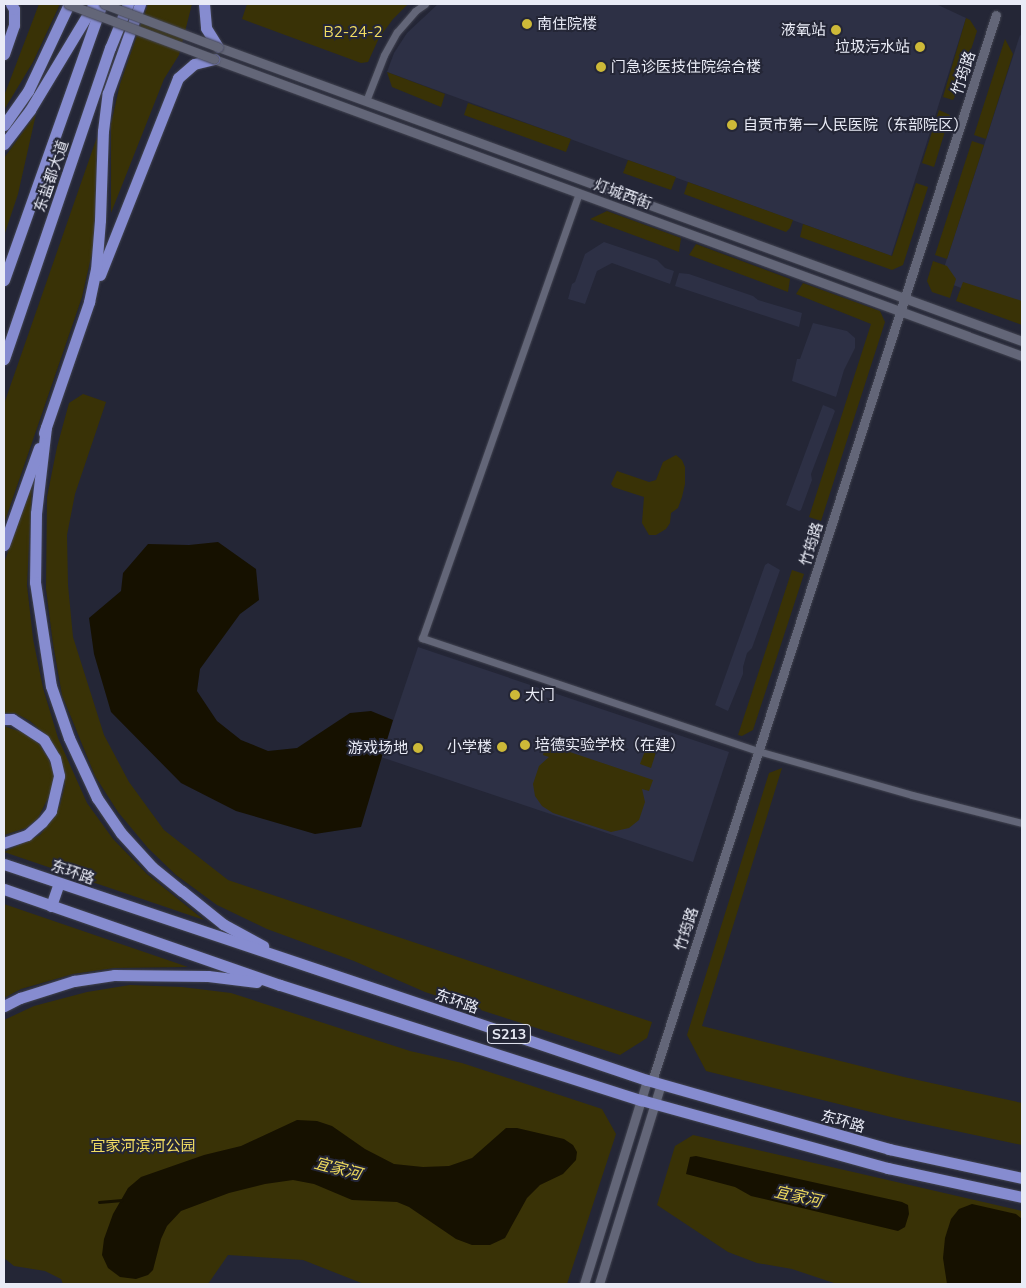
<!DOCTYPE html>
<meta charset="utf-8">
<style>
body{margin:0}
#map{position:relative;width:1026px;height:1288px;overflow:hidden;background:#242636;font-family:Mulish,"Noto Sans SC",sans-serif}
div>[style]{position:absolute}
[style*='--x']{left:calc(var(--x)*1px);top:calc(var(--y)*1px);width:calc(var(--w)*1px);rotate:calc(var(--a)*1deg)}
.built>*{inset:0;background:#2d3045}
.green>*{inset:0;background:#393206}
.water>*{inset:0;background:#161100}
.stream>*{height:2.5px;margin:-1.25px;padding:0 1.25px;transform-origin:1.25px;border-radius:1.25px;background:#161100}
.roads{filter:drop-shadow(0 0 1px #424451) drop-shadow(0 0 1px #424451)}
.minor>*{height:7px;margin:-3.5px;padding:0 3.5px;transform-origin:3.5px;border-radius:3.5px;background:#636678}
.tertiary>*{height:9px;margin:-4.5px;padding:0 4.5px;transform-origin:4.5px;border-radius:4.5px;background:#636678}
.secondary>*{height:9px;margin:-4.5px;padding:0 4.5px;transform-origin:4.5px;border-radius:4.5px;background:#636678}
.trunk>*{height:11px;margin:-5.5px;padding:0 5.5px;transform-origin:5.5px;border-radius:5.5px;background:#868cd0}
.bridges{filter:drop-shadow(0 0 1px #424451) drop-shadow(0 0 1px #424451)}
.tertiary-bridge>*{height:9px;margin:-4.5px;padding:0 4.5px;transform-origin:4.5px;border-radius:4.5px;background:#636678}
.dots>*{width:14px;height:14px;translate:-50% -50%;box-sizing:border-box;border:2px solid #242636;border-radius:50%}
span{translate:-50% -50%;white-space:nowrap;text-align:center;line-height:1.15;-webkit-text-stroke:4px #242636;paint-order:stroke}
.shield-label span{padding:1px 4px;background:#242636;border:1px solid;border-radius:4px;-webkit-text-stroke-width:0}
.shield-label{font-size:14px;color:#e9ebf6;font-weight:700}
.poi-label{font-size:15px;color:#e9ebf6}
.left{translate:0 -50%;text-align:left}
.right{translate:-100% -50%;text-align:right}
.park-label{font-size:15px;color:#f2dd62}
.street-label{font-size:15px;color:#e9ebf6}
.water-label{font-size:16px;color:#edd95d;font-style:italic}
.frame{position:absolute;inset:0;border:5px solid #e9ebf6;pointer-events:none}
</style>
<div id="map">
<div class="built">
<div style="clip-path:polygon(438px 4px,936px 4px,966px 18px,891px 256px,387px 72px,394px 53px,407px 33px)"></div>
<div style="clip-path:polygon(1020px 35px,1022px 36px,1022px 311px,940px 280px)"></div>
<div style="clip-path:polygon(604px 242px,657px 260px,665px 268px,674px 271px,670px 284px,612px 263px,597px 271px,585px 304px,568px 299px,572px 284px,575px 282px,585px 254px)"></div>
<div style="clip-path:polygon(679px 273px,689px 274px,753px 296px,758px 300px,802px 313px,799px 327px,675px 286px)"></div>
<div style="clip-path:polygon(813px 323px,847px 331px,855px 338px,855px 348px,844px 370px,836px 397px,792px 381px,797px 359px,800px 359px)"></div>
<div style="clip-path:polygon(823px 405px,833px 409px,835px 411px,811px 474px,812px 480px,801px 510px,799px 511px,786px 505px)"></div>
<div style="clip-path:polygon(768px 563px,780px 570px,752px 648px,747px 653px,743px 667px,743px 674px,728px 711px,715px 705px,765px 565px)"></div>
<div style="clip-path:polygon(418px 647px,729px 752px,693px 862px,381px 757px)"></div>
</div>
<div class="green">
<div style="clip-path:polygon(39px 4px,60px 4px,33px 62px,4px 110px,4px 96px)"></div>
<div style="clip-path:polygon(148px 4px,192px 4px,179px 55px,164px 79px,111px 213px,111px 124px,120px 84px)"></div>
<div style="clip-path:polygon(247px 4px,408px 4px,393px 19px,379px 38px,368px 62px,361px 63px,242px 19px)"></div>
<div style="clip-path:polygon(966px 18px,970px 20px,977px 31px,957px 93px,953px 100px,943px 97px)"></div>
<div style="clip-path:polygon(1005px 39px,1013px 54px,986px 139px,974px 135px)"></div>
<div style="clip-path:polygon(387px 72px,445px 94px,441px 107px,392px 87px)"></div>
<div style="clip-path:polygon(468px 103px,571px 139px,566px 152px,464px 115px)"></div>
<div style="clip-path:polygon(939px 110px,950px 115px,934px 167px,922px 163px)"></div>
<div style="clip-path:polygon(36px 114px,18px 194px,4px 236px,4px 158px)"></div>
<div style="clip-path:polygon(97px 137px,94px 244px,82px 297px,4px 524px,4px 404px)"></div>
<div style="clip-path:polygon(972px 141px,984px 145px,947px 259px,935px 255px)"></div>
<div style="clip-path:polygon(628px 160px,676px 177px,671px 190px,623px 173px)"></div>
<div style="clip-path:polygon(688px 182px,793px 220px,790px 228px,786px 232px,684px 194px)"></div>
<div style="clip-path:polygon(916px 183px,928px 187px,903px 265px,892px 270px,800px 237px,803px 224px,892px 256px)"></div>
<div style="clip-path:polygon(607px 211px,681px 238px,679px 252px,590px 219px)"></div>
<div style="clip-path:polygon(696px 244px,790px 279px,788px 292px,689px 255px)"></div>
<div style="clip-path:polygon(933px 261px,947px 266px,956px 279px,950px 298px,932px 292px,927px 281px)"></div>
<div style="clip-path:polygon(963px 282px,1022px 301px,1022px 325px,956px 301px)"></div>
<div style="clip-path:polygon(803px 283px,880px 311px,885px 322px,821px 521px,809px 517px,871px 324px,796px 294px)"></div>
<div style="clip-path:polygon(83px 394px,106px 402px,75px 494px,67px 535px,68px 585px,73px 637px,104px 735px,129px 782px,164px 830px,228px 880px,652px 1022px,647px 1038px,620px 1055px,425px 992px,354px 961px,267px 929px,217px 905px,176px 875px,148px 848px,118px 812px,95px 776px,62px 695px,53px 644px,46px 589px,47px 497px,57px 447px,69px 403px)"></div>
<div style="clip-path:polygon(676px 455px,682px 460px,685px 467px,685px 484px,682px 497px,678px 508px,671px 513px,670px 523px,666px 529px,656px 535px,649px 535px,642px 523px,644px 497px,613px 487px,611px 484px,617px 471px,649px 482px,656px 480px,663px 462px)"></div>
<div style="clip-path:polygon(32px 483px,27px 585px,33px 639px,43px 688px,58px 738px,87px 803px,113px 839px,147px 874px,204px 920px,4px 852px,40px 835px,52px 820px,60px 805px,65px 785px,62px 767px,56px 748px,45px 734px,30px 721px,15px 713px,4px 713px,4px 563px)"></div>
<div style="clip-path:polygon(792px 570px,804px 574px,753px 730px,742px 736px,738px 735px)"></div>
<div style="clip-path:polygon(4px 726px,24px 733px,39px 744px,49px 760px,54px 774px,53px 788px,38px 818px,26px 828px,4px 835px)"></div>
<div style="clip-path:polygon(648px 743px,658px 746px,651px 768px,640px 764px)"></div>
<div style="clip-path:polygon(546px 744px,653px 780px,649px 791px,642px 789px,645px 802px,639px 820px,629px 828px,611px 832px,553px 813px,542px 806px,535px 796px,533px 784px,539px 766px,549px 757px,543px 755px)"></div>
<div style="clip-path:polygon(782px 768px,702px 1026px,904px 1077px,1022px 1103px,1022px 1145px,895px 1118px,706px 1071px,687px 1035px,769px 773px)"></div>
<div style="clip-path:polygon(4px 904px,188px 967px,114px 968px,73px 974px,21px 989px,4px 998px)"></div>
<div style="clip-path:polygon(130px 985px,182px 987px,231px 993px,410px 1051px,462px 1063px,602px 1109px,616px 1134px,567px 1284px,364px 1284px,303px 1260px,228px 1255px,208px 1284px,63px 1284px,61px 1279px,45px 1271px,14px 1266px,4px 1258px,4px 1020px,34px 1006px,87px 992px)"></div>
<div style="clip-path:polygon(693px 1135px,1022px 1211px,1022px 1284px,837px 1284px,792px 1269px,757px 1263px,728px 1252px,657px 1205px,675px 1146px)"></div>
</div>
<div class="water">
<div style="clip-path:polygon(218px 542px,256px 569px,259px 600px,240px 614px,200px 669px,197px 691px,217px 721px,241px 740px,268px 751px,297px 748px,350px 713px,371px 711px,393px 720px,361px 827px,315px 834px,236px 811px,181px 783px,111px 712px,94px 654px,89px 618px,121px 591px,123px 573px,148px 544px,189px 545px)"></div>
<div style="clip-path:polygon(297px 1120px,317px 1121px,332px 1126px,365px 1149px,394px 1164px,423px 1167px,449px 1166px,472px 1158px,506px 1128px,517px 1128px,564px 1139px,573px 1145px,577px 1152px,576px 1160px,563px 1174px,540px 1185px,527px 1198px,505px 1238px,490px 1245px,472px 1245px,456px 1239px,409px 1207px,397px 1202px,352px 1200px,314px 1184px,293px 1180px,265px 1184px,229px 1193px,181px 1211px,167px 1226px,161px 1239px,153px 1270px,148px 1275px,136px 1279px,120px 1277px,108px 1268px,102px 1255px,104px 1239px,113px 1214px,128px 1188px,141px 1177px,204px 1155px,241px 1146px)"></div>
<div style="clip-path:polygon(696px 1156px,902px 1202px,908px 1205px,909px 1214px,905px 1227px,898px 1231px,751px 1196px,735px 1187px,686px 1174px,690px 1157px)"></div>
<div style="clip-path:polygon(972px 1204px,1016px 1214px,1022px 1219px,1022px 1284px,947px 1284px,943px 1258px,945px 1238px,951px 1219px,959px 1209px)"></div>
</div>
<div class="stream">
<div style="--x:99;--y:1202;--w:23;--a:-5"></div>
</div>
<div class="roads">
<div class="minor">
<div style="--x:366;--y:101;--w:49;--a:-68.6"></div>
<div style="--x:384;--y:55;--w:26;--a:-61"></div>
<div style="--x:397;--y:32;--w:28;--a:-49"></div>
<div style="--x:415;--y:11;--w:12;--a:-35"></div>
<div style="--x:579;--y:193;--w:472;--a:109.4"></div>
<div style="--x:422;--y:638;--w:354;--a:18.6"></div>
<div style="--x:758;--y:751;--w:160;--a:15.9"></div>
<div style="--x:912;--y:795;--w:114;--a:14.3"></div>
</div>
<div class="tertiary">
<div style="--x:218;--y:47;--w:856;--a:20.09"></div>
<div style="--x:214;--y:59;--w:861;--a:20.18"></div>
</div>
<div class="secondary">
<div style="--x:652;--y:1081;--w:1120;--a:-72.12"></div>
<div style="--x:584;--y:1284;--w:214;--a:-72.8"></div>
<div style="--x:599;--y:1284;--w:209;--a:-72.8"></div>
</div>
<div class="trunk">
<div style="--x:204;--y:4;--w:24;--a:85"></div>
<div style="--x:206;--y:28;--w:22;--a:58"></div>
<div style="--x:4;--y:54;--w:31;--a:-71"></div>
<div style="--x:14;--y:25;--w:16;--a:-90"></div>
<div style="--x:14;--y:9;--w:6;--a:-121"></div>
<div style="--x:4;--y:125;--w:42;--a:-54.8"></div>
<div style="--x:28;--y:91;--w:96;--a:-64.8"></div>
<div style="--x:4;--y:144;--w:43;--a:-52.6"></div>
<div style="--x:30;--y:110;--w:124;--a:-58.9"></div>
<div style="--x:100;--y:275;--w:212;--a:-68.4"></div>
<div style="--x:178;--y:78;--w:21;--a:-41"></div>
<div style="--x:194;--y:64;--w:21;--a:-14"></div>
<div style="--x:4;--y:280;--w:293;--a:-70.5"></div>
<div style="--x:4;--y:359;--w:329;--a:-71.2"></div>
<div style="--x:110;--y:48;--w:48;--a:-67.8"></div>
<div style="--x:46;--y:427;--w:87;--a:96.6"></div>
<div style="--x:36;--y:513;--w:69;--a:90.8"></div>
<div style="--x:35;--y:582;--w:105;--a:81.3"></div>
<div style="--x:51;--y:686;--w:55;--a:70.9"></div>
<div style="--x:69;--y:738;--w:66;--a:65"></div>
<div style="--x:97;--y:798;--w:42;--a:55.6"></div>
<div style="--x:121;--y:833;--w:46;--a:47.6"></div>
<div style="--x:152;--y:867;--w:38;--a:39"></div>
<div style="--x:182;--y:891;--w:53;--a:38.8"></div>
<div style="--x:223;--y:924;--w:46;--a:28.8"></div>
<div style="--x:44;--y:433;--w:139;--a:-71"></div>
<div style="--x:89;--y:302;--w:33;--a:-78"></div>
<div style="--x:96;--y:270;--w:50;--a:-85.4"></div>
<div style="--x:100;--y:220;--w:89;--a:-88.1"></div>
<div style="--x:103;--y:131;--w:38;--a:-83"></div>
<div style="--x:108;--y:93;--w:95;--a:-70.2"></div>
<div style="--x:4;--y:545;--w:103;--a:-70.2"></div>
<div style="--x:4;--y:719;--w:8;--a:0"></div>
<div style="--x:12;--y:719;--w:38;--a:33"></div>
<div style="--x:44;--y:740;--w:21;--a:59"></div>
<div style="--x:55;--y:758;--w:18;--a:77"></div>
<div style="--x:59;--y:776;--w:36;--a:103"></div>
<div style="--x:51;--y:811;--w:14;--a:129"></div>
<div style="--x:42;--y:822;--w:20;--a:139"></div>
<div style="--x:27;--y:835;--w:24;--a:161"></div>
<div style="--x:4;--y:864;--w:678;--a:18.57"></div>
<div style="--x:647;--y:1080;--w:252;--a:15.9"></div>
<div style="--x:889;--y:1149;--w:136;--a:12.3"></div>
<div style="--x:4;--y:889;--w:292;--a:19.2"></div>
<div style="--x:280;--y:985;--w:379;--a:17.7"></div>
<div style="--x:641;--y:1100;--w:256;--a:15.4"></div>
<div style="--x:888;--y:1168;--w:137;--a:12.2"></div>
<div style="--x:51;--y:906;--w:24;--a:-71"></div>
<div style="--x:4;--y:1006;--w:18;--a:-27"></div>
<div style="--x:20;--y:998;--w:57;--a:-17.5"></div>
<div style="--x:74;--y:981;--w:40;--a:-8.5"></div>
<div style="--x:114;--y:975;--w:94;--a:0.6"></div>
<div style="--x:208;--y:976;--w:49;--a:7"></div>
</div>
</div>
<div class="bridges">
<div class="tertiary-bridge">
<div style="--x:68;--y:4;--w:156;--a:20.6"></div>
<div style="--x:104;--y:4;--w:122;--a:20.7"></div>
</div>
</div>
<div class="dots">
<div style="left:527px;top:24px;background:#cdb938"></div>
<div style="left:836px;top:30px;background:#cdb938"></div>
<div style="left:920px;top:47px;background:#cdb938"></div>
<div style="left:601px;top:67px;background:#cdb938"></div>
<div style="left:732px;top:125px;background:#cdb938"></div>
<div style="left:515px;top:695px;background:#cdb938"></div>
<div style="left:525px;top:745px;background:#cdb938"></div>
<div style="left:502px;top:747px;background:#cdb938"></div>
<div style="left:418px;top:748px;background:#cdb938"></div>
</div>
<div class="shield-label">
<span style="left:509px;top:1034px">S213</span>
</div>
<div class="poi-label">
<span class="left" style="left:537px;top:24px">南住院楼</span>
<span class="right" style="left:826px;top:30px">液氧站</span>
<span class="right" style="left:910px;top:47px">垃圾污水站</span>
<span class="left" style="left:611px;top:67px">门急诊医技住院综合楼</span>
<span class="left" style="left:743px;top:125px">自贡市第一人民医院（东部院区）</span>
<span class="left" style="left:525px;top:695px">大门</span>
<span class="left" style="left:535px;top:745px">培德实验学校（在建）</span>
<span class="right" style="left:492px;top:747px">小学楼</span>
<span class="right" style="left:408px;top:748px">游戏场地</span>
</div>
<div class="park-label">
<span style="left:353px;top:32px">B2-24-2</span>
<span style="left:143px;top:1146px">宜家河滨河公园</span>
</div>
<div class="street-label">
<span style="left:963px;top:73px;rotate:-72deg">竹筠路</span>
<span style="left:51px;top:176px;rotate:-71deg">东盐都大道</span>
<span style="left:623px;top:194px;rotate:20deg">灯城西街</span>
<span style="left:811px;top:544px;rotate:-73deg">竹筠路</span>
<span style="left:73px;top:872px;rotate:19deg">东环路</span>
<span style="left:686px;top:929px;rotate:-72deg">竹筠路</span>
<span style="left:457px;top:1001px;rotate:19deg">东环路</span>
<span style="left:843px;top:1121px;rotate:16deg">东环路</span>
</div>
<div class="water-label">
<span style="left:338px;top:1168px;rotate:15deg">宜家河</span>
<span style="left:798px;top:1196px;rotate:13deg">宜家河</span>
</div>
<div class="frame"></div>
</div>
